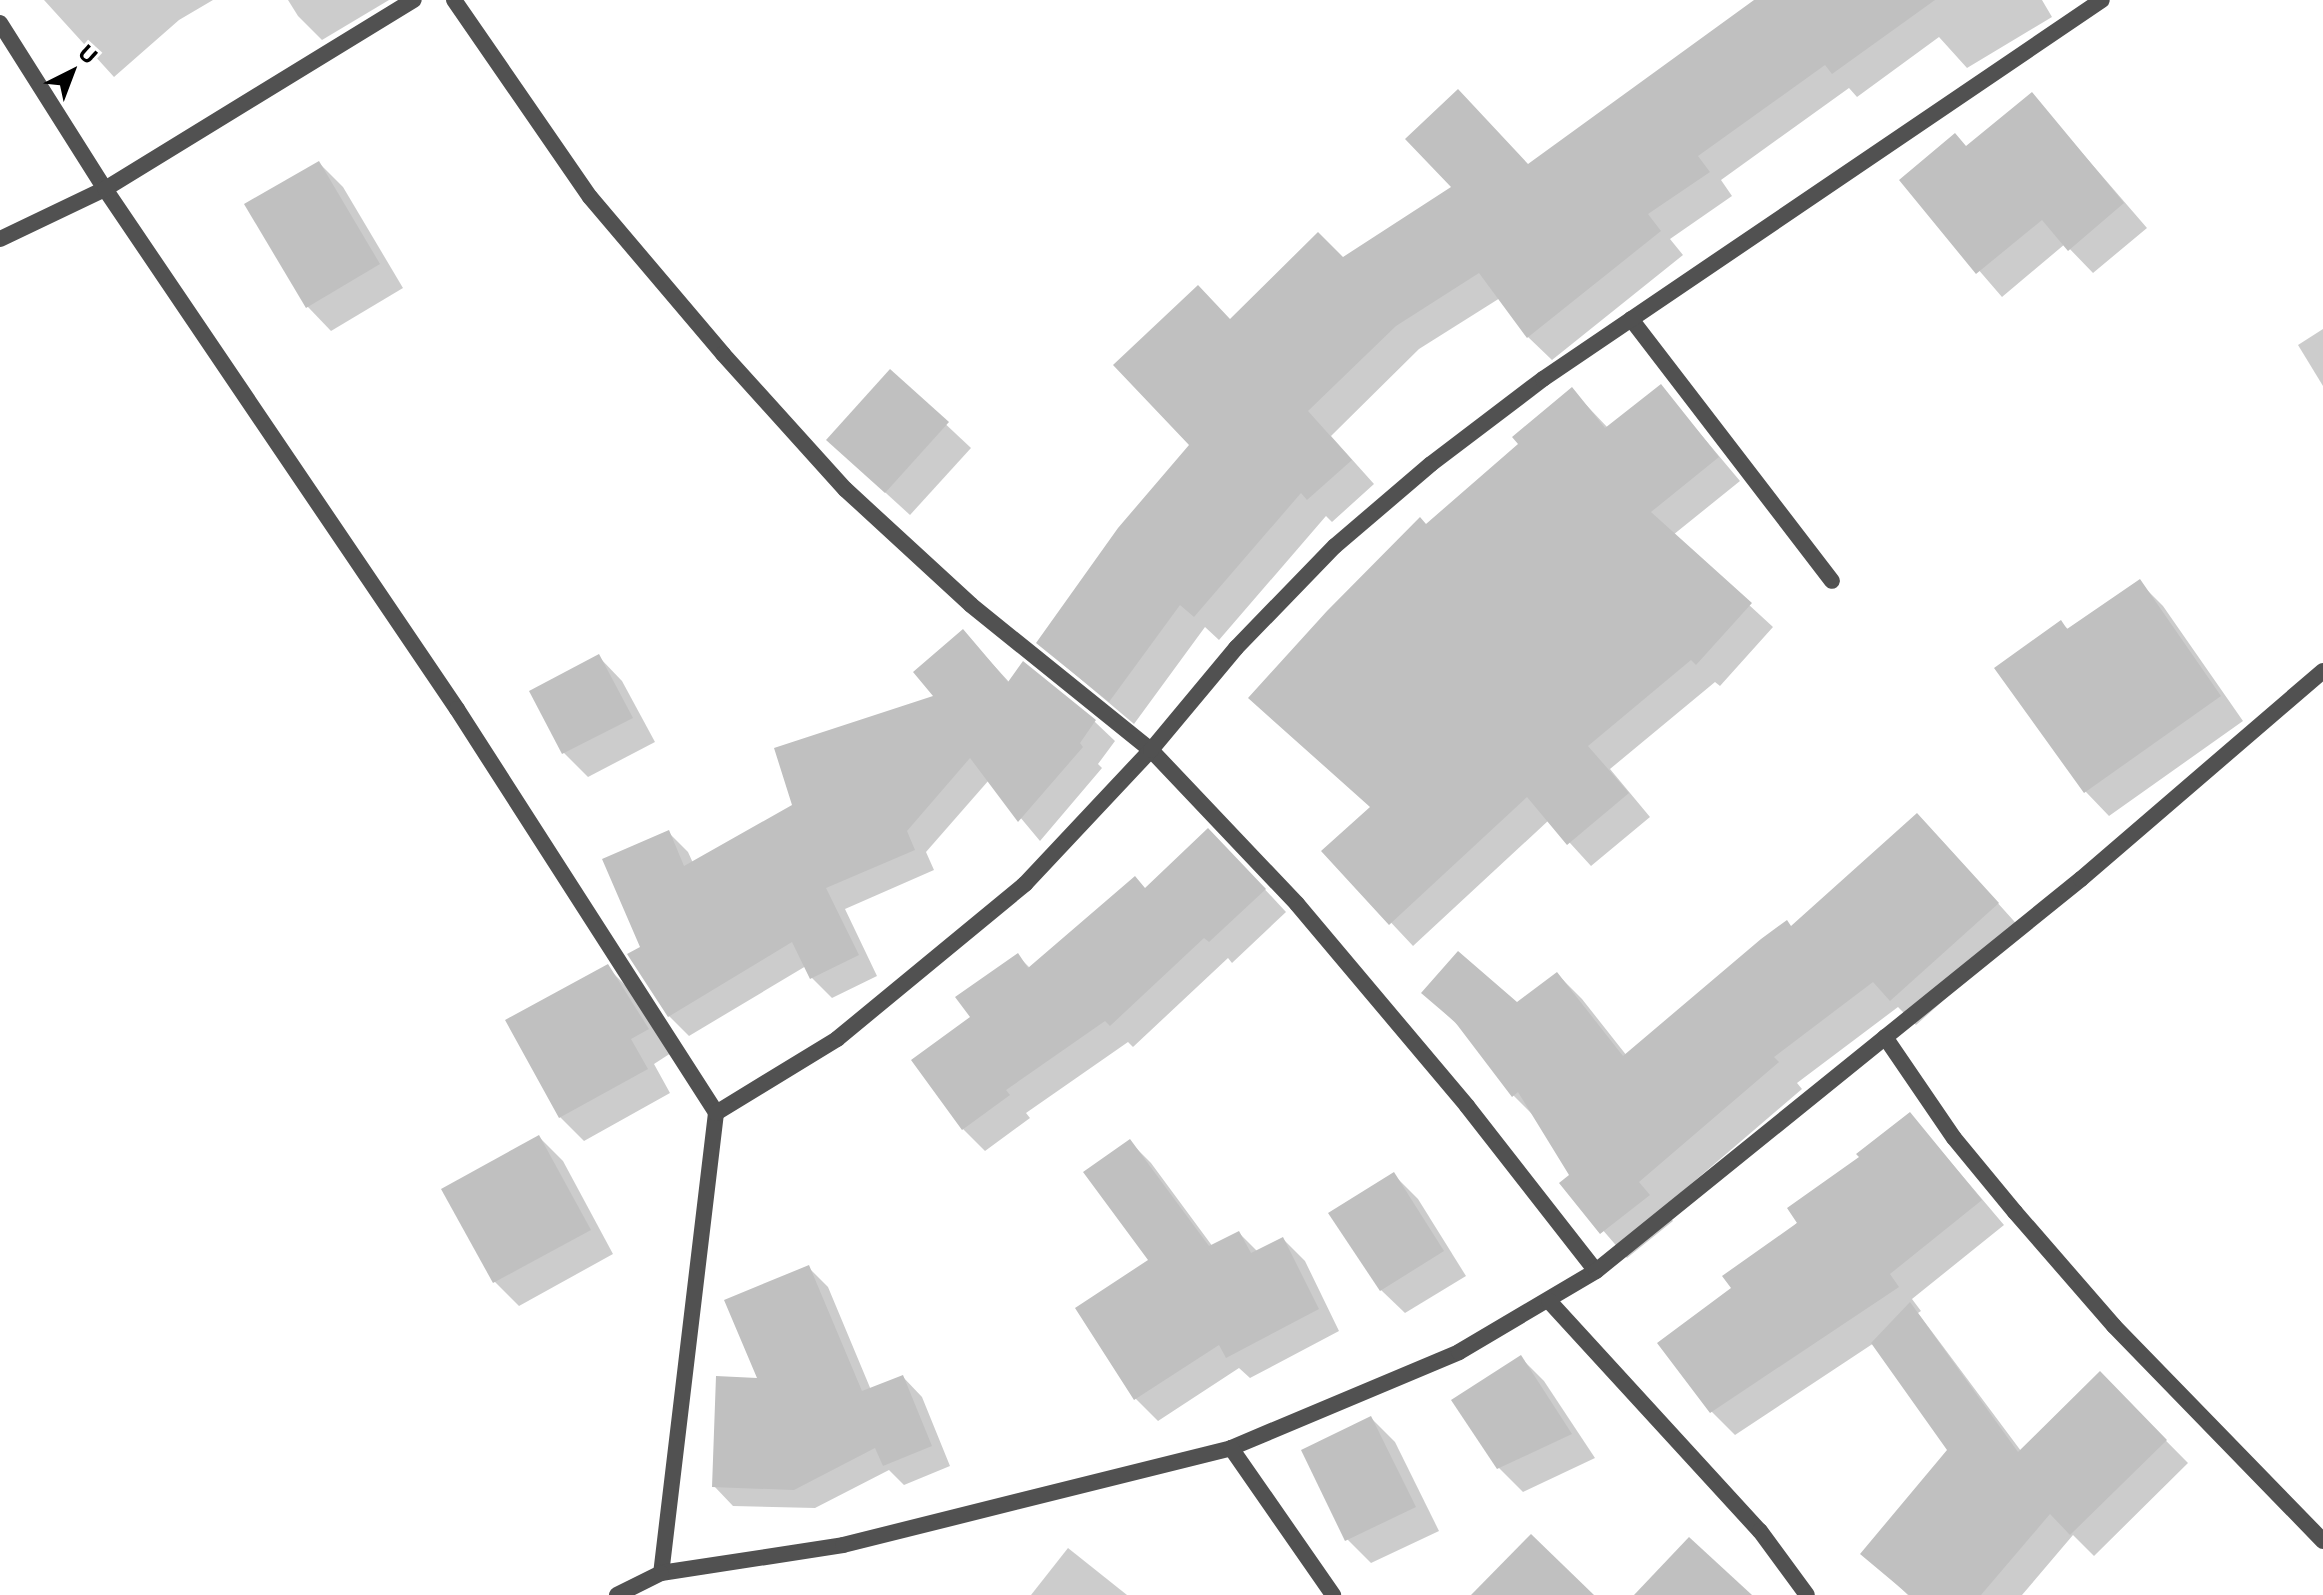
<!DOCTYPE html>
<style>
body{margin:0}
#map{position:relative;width:2323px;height:1595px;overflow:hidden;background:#fff;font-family:Commissioner,sans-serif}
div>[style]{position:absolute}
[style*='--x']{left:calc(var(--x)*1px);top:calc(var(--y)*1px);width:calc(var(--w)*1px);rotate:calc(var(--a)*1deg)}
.shadow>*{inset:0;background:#0003}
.building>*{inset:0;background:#c0c0c0}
.minor>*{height:16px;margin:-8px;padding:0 8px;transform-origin:8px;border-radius:8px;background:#515151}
span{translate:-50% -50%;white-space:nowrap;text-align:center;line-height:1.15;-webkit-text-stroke:7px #fff;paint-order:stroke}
.north{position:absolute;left:32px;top:32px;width:80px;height:80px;-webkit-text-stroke:6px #fff;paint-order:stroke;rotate:42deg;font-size:22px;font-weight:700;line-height:32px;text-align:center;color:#000}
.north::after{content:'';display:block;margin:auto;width:28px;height:36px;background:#000;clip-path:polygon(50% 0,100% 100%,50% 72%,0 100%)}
</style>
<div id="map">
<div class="shadow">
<div style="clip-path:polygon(44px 0,213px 0,179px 20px,114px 77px)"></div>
<div style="clip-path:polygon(288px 0,389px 0,322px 40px,298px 16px)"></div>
<div style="clip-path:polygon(1757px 0,2042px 0,2052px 17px,1967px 68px,1939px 37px,1857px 97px,1849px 88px,1721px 180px,1732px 196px,1670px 239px,1683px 255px,1552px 360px,1528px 337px,1500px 298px,1419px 349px,1331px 436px,1374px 484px,1332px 522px,1326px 516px,1219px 640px,1205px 627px,1134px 724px,1038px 643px,1192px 445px,1230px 321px,1529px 166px)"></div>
<div style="clip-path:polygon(2032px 95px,2147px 228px,2093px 273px,2065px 244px,2002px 297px,1901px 180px,1967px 148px)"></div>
<div style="clip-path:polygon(319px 163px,343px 187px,403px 288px,331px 331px,308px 307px)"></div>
<div style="clip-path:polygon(2323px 329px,2323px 386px,2298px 345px)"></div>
<div style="clip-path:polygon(890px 372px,971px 448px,910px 515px,853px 463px)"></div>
<div style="clip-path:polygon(1661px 387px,1740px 481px,1673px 535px,1773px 627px,1720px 686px,1715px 682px,1610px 769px,1650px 817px,1591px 866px,1549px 820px,1413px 946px,1324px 851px,1371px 808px,1427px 526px,1520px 445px,1572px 390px,1608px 428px)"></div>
<div style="clip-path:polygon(2139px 582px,2163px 606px,2243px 721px,2109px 816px,2086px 792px,2060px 622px,2069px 630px)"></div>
<div style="clip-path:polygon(963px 632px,1010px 683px,1095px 722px,1115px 741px,1098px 764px,1102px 768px,1040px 841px,989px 780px,926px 852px,934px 870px,845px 909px,877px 976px,832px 998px,812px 978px,806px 966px,689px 1036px,669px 1016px,630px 955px,642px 948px,668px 832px,688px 852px,693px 863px,794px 806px,936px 697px)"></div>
<div style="clip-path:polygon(599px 657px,622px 681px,655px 742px,588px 777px,564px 753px,531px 692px)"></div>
<div style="clip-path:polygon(1942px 841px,2022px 930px,1916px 1025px,1898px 1007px,1797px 1083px,1802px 1089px,1663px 1208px,1673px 1221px,1627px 1258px,1562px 1183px,1572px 1175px,1538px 1120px,1513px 1095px,1465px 1032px,1424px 993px,1517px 1005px,1557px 974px,1582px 999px,1627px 1056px,1792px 928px)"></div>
<div style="clip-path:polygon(1230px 852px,1286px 912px,1232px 963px,1228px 958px,1133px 1047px,1128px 1042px,1026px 1113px,1030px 1118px,985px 1151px,963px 1129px,972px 1018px,1018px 956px,1031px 969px,1146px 890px)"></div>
<div style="clip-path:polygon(607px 967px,631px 991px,671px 1053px,654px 1064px,670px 1093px,584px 1141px,560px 1117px)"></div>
<div style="clip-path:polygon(1910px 1114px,2004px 1225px,1912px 1299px,1921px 1311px,1918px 1313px,2021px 1451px,2100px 1374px,2188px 1463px,2094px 1556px,2073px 1535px,2022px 1595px,1908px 1595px,1863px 1553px,1949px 1451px,1874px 1343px,1735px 1435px,1711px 1411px,1734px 1288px,1861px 1157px)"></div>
<div style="clip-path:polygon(539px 1137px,563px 1161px,613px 1254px,519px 1306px,495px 1282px,444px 1190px)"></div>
<div style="clip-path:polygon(1129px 1141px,1151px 1163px,1213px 1247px,1239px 1233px,1258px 1252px,1283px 1239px,1305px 1261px,1339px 1331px,1250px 1378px,1239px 1368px,1158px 1421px,1136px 1399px,1077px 1309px,1151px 1261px)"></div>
<div style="clip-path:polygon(1394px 1175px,1418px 1199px,1466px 1276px,1405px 1313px,1381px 1290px)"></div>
<div style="clip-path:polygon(808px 1267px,828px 1287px,871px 1390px,903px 1377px,922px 1397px,950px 1466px,904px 1485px,889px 1470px,815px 1508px,733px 1506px,714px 1486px)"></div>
<div style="clip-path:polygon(1520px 1357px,1544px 1381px,1595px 1458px,1523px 1492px,1499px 1468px)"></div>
<div style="clip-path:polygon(1371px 1418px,1395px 1442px,1439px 1531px,1371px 1563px,1347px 1539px)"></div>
<div style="clip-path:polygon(1068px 1548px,1127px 1595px,1031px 1595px)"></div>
</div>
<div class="building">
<div style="clip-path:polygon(1754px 0,1935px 0,1832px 74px,1825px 65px,1698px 156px,1710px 172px,1648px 214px,1661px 231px,1527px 338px,1479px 273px,1396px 326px,1308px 411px,1352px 460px,1307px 500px,1301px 493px,1194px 617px,1180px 605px,1109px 702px,1036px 643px,1118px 528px,1189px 445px,1113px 365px,1198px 285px,1230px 319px,1318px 232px,1343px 257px,1451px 187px,1405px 139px,1458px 89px,1528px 164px)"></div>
<div style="clip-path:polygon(2032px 92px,2124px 203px,2068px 251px,2042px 220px,1976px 274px,1899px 180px,1955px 133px,1966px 146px)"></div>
<div style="clip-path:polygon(319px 161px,380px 264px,306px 308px,244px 204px)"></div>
<div style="clip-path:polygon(890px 369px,949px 422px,885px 493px,826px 440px)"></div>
<div style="clip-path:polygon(1661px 384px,1719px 457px,1651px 512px,1752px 603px,1696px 665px,1691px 660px,1588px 746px,1629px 793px,1567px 845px,1527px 797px,1389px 925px,1321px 851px,1370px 807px,1248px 698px,1327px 611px,1420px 517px,1426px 524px,1518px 444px,1512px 437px,1572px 387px,1605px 428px)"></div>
<div style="clip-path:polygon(2140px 579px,2221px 696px,2084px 793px,1994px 668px,2061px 620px,2067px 629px)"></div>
<div style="clip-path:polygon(963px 629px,1008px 682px,1023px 661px,1096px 720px,1080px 743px,1083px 747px,1018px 822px,970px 758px,907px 831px,915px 850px,826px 888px,859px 955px,810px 979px,792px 942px,668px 1017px,627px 954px,640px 947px,602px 859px,669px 830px,684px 866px,792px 805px,774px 748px,933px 696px,913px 672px)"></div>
<div style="clip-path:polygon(599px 654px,633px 718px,562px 754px,529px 691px)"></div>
<div style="clip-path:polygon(1917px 813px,1999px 903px,1890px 1001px,1873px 982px,1774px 1057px,1779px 1062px,1639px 1182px,1650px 1195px,1600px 1234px,1559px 1183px,1569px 1175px,1518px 1092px,1512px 1097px,1455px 1022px,1421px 993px,1458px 951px,1517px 1002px,1557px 972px,1623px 1056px,1761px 939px,1787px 920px,1791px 926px)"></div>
<div style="clip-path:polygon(1208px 828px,1266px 889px,1209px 942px,1204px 938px,1110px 1026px,1105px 1021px,1006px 1090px,1010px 1095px,962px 1130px,911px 1060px,970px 1017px,955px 997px,1018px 953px,1028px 968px,1135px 876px,1145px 888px)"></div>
<div style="clip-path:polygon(608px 964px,649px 1029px,631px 1039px,648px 1069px,559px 1118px,505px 1020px)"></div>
<div style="clip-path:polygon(1910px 1112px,1982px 1200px,1890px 1274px,1899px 1287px,1710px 1413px,1657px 1343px,1731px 1288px,1722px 1276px,1797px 1223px,1787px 1208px,1859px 1157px,1856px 1154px)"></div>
<div style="clip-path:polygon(539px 1135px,591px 1230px,493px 1283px,441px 1189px)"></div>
<div style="clip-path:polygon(1130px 1139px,1209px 1246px,1239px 1231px,1251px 1253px,1283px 1237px,1319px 1309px,1226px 1358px,1219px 1345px,1134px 1400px,1075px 1308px,1148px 1260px,1083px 1172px)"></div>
<div style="clip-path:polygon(1394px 1172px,1444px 1251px,1380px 1291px,1328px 1213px)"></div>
<div style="clip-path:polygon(809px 1265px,862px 1391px,903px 1375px,932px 1446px,883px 1466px,875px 1448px,794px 1490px,712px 1487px,716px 1376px,757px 1378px,724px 1300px)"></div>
<div style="clip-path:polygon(1910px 1302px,2018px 1452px,2100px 1371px,2167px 1440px,2070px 1535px,2050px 1514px,1981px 1595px,1909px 1595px,1860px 1554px,1947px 1450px,1871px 1343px)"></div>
<div style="clip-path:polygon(1521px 1355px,1572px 1434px,1497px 1469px,1451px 1400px)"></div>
<div style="clip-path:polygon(1371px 1416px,1416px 1507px,1345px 1541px,1301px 1450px)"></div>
<div style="clip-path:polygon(1531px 1534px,1594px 1595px,1471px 1595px)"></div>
<div style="clip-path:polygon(1689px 1537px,1752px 1595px,1634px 1595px)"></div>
</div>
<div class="minor">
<div style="--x:454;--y:0;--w:239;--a:55.4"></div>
<div style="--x:590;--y:197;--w:206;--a:49.7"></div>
<div style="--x:723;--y:354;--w:182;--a:47.9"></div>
<div style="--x:845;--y:489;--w:171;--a:42.6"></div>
<div style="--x:971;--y:605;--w:231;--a:38.9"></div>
<div style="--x:1151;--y:750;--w:212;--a:46.5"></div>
<div style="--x:1297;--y:904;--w:264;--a:49.9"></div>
<div style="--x:1467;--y:1106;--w:209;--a:52"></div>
<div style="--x:0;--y:23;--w:196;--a:57.7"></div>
<div style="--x:105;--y:189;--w:628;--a:55.91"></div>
<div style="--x:457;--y:709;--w:480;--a:57.3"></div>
<div style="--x:716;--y:1113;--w:463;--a:96.8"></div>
<div style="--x:661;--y:1573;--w:184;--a:-8.7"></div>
<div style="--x:843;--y:1545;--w:400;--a:-14"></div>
<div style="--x:1231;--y:1448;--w:247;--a:-22.8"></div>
<div style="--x:1459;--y:1352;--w:159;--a:-30.6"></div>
<div style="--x:1596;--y:1271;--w:624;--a:-38.95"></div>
<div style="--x:2081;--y:879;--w:319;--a:-40.7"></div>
<div style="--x:0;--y:239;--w:116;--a:-25.5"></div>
<div style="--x:105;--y:189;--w:362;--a:-31.5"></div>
<div style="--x:1631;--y:319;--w:330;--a:52.5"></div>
<div style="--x:1885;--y:1037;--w:122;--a:55.7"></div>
<div style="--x:1954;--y:1138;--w:96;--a:50.5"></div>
<div style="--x:2015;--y:1212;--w:151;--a:49"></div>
<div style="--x:2114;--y:1326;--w:300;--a:45.8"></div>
<div style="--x:716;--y:1113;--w:142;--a:-31.4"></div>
<div style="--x:837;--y:1039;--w:244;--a:-39.5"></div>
<div style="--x:1025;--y:884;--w:184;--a:-46.8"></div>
<div style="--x:1151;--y:750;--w:133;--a:-50.2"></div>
<div style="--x:1236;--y:648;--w:142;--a:-45.9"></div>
<div style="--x:1335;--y:546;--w:126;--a:-40.5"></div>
<div style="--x:1431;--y:464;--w:141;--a:-37.2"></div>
<div style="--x:1543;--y:379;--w:675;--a:-34.14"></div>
<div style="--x:1549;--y:1301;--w:312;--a:47.5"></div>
<div style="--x:1760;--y:1531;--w:79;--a:53.7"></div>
<div style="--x:1231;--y:1448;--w:179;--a:55.2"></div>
<div style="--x:617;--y:1595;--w:49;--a:-26.6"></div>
</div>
<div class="north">U</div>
</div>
